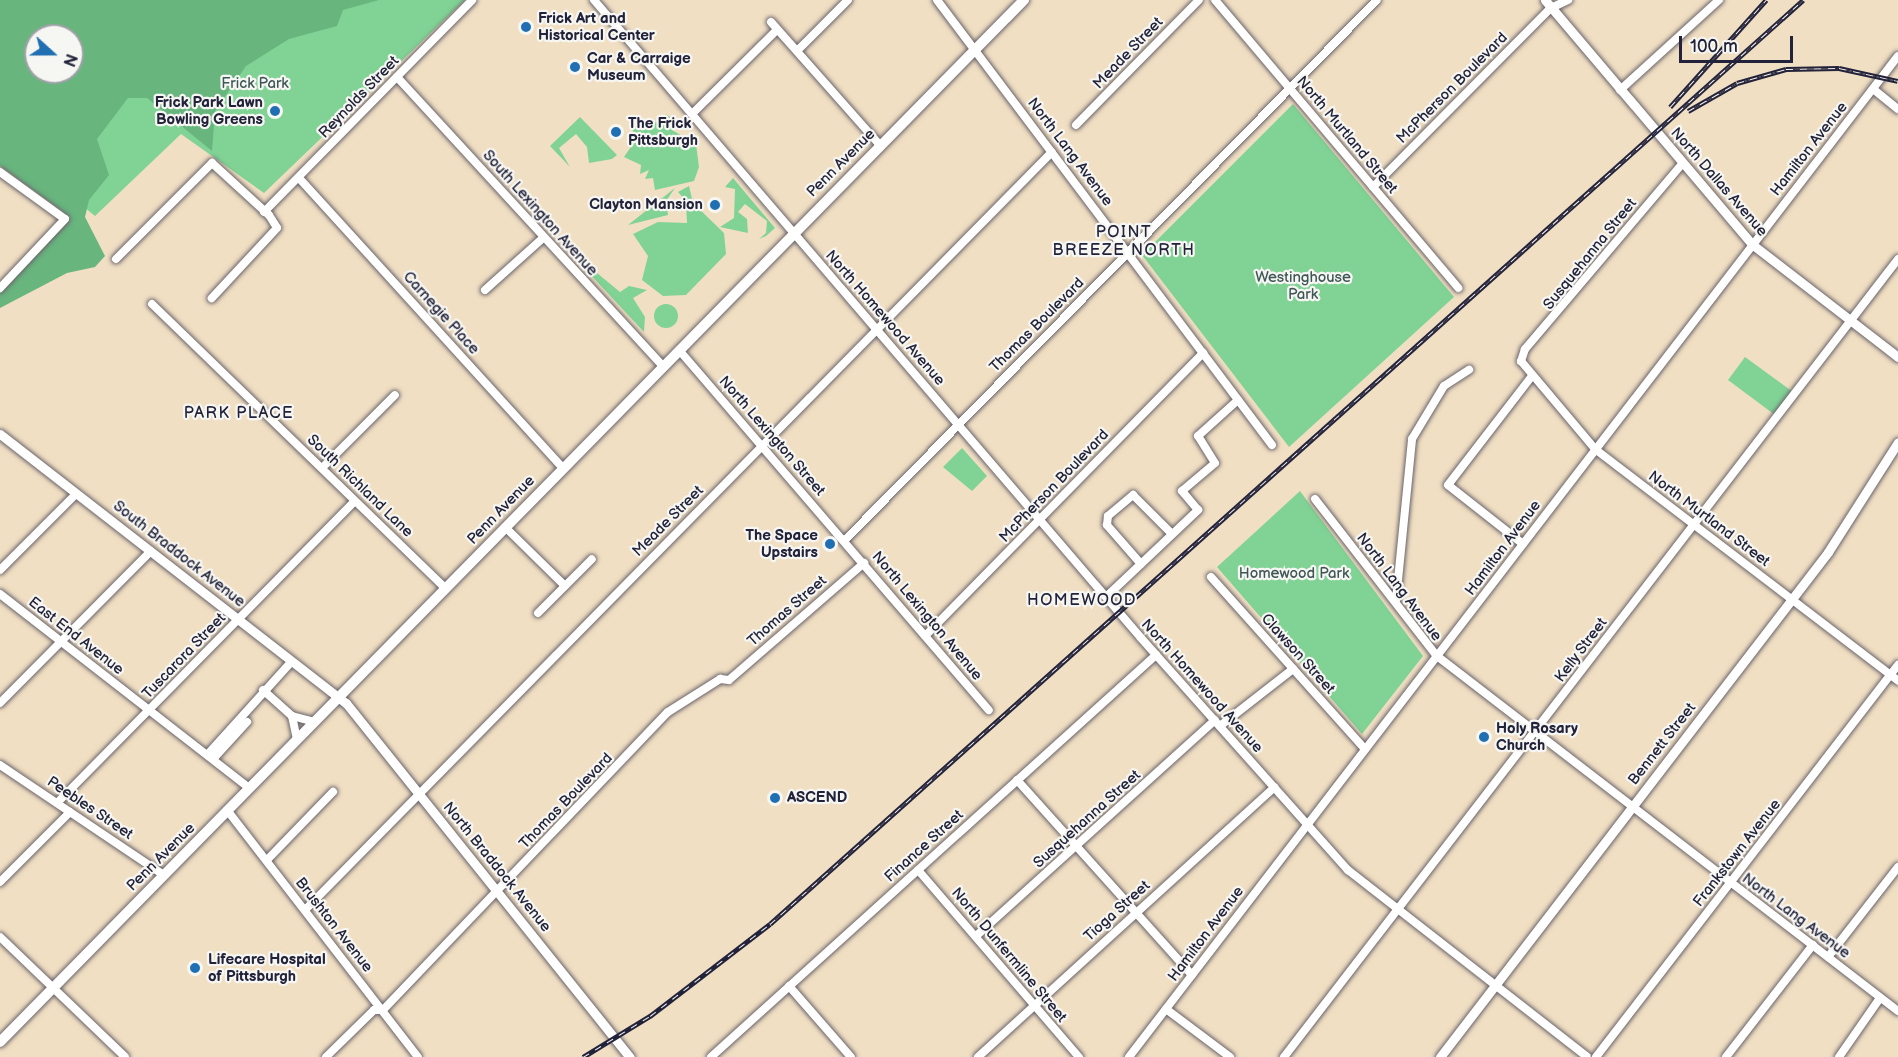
<!DOCTYPE html>
<style>
body{margin:0}
#map{position:relative;width:1898px;height:1057px;overflow:hidden;background:#f1dfc3;font-family:"Balsamiq Sans",sans-serif}
div>[style]{position:absolute}
[style*='--x']{left:calc(var(--x)*1px);top:calc(var(--y)*1px);width:calc(var(--w)*1px);rotate:calc(var(--a)*1deg)}
.green>*{inset:0;background:#80d395}
.round{border-radius:50%}
.forest>*{inset:0;background:#68b57e}
.roads{filter:drop-shadow(0 0 2px #6a646b) drop-shadow(0 0 2px #6a646b)}
.minor>*{height:8px;margin:-4px;padding:0 4px;transform-origin:4px;border-radius:4px;background:#fff}
.major>*{height:9px;margin:-4.5px;padding:0 4.5px;transform-origin:4.5px;border-radius:4.5px;background:#fff}
.highway>*{height:10px;margin:-5px;padding:0 5px;transform-origin:5px;border-radius:5px;background:#fff}
.rail>*{height:4.5px;margin-top:-2.25px;transform-origin:0;background:repeating-linear-gradient(90deg,#f6f6f2 0 7px,#22223b 0 14px);box-sizing:border-box;border-block:2px solid #22223b}
.dots>*{width:16px;height:16px;translate:-50% -50%;box-sizing:border-box;border:3px solid #f6f6f2;border-radius:50%}
span{translate:-50% -50%;white-space:nowrap;text-align:center;line-height:1.15;-webkit-text-stroke:4.5px #f6f6f2;paint-order:stroke}
.poi-label{font-size:15px;color:#22223b;font-weight:700}
.left{translate:0 -50%;text-align:left}
.right{translate:-100% -50%;text-align:right}
.street-label{font-size:15px;color:#22223b}
.park-label{font-size:15px;color:#3e5756}
.neighbourhood-label{font-size:16px;color:#22223b;letter-spacing:1.5px}
.north{position:absolute;left:24px;top:24px;width:60px;height:60px;box-sizing:border-box;background:#f6f6f2;border:2px solid #a1a1a9;border-radius:50%;rotate:111deg;font-size:16px;font-weight:700;line-height:24px;text-align:center;color:#22223b}
.north::after{content:'';display:block;margin:auto;width:21px;height:27px;background:#1f6fb2;clip-path:polygon(50% 0,100% 100%,50% 72%,0 100%)}
.scale{position:absolute;left:1679px;top:36px;width:114px;height:27px;box-sizing:border-box;border:3px solid #22223b;border-top:0;padding-left:8px;font-size:18px;line-height:21px;white-space:nowrap;color:#22223b;-webkit-text-stroke:4px #f6f6f2;paint-order:stroke}
</style>
<div id="map">
<div class="green">
<div style="clip-path:polygon(evenodd,0 0,465px 0,264px 193px,181px 134px,95px 216px,0 139px,0 0,36px 36px,72px 36px,72px 72px,36px 72px,36px 36px)"></div>
<div style="clip-path:polygon(1293px 104px,1454px 297px,1289px 447px,1142px 255px)"></div>
<div style="clip-path:polygon(666px 114px,675px 121px,672px 130px,696px 144px,699px 167px,694px 181px,655px 190px,653px 178px,645px 179px,649px 170px,640px 174px,641px 165px,624px 157px,635px 141px,632px 128px,661px 121px)"></div>
<div style="clip-path:polygon(580px 117px,617px 155px,612px 159px,589px 163px,587px 147px,576px 134px,559px 148px,570px 167px,550px 146px)"></div>
<div style="clip-path:polygon(733px 178px,775px 228px,766px 236px,759px 239px,766px 233px,767px 221px,745px 204px,738px 212px,747px 219px,748px 233px,720px 227px,734px 218px,735px 189px,725px 187px)"></div>
<div style="clip-path:polygon(689px 186px,693px 203px,724px 233px,726px 254px,686px 295px,663px 296px,642px 280px,648px 256px,633px 234px,658px 222px,687px 223px,686px 201px,678px 192px)"></div>
<div style="clip-path:polygon(675px 188px,666px 201px,668px 215px,628px 225px)"></div>
<div style="clip-path:polygon(591px 268px,620px 292px,629px 286px,647px 290px,633px 298px,645px 317px,644px 332px,588px 272px)"></div>
<div class="round" style="left:654px;top:304px;width:24px;height:24px"></div>
<div style="clip-path:polygon(1745px 357px,1793px 392px,1775px 415px,1728px 380px)"></div>
<div style="clip-path:polygon(962px 448px,987px 476px,972px 491px,943px 467px)"></div>
<div style="clip-path:polygon(1300px 491px,1423px 656px,1362px 734px,1217px 567px)"></div>
</div>
<div class="forest">
<div style="clip-path:polygon(evenodd,0 0,379px 0,343px 10px,337px 26px,289px 39px,246px 66px,215px 111px,212px 151px,147px 98px,128px 98px,97px 139px,109px 175px,89px 200px,85px 217px,105px 256px,95px 267px,67px 273px,0 308px,0 292px,70px 217px,0 166px,0 0,36px 36px,72px 36px,72px 72px,36px 72px,36px 36px)"></div>
</div>
<div class="roads">
<div class="minor">
<div style="--x:594;--y:0;--w:840;--a:49.39"></div>
<div style="--x:1141;--y:638;--w:311;--a:48.3"></div>
<div style="--x:1348;--y:870;--w:303;--a:38"></div>
<div style="--x:937;--y:0;--w:557;--a:53.03"></div>
<div style="--x:1215;--y:0;--w:377;--a:49.8"></div>
<div style="--x:771;--y:22;--w:164;--a:48.5"></div>
<div style="--x:799;--y:49;--w:69;--a:-45"></div>
<div style="--x:397;--y:77;--w:393;--a:47.4"></div>
<div style="--x:1873;--y:89;--w:32;--a:39"></div>
<div style="--x:1620;--y:90;--w:134;--a:-42.3"></div>
<div style="--x:692;--y:114;--w:117;--a:-44.7"></div>
<div style="--x:1076;--y:125;--w:175;--a:-45.5"></div>
<div style="--x:1682;--y:164;--w:243;--a:130.3"></div>
<div style="--x:1525;--y:349;--w:13;--a:108"></div>
<div style="--x:1521;--y:361;--w:115;--a:49.9"></div>
<div style="--x:1595;--y:449;--w:382;--a:37.4"></div>
<div style="--x:0;--y:172;--w:80;--a:35.9"></div>
<div style="--x:65;--y:219;--w:95;--a:133.3"></div>
<div style="--x:299;--y:178;--w:392;--a:47.7"></div>
<div style="--x:1373;--y:187;--w:252;--a:-45.2"></div>
<div style="--x:1551;--y:8;--w:19;--a:-25"></div>
<div style="--x:264;--y:212;--w:297;--a:-45.5"></div>
<div style="--x:116;--y:259;--w:136;--a:-45"></div>
<div style="--x:212;--y:163;--w:77;--a:42.4"></div>
<div style="--x:269;--y:215;--w:15;--a:58"></div>
<div style="--x:277;--y:228;--w:96;--a:132.9"></div>
<div style="--x:485;--y:290;--w:79;--a:-41.9"></div>
<div style="--x:152;--y:304;--w:408;--a:44.1"></div>
<div style="--x:679;--y:350;--w:475;--a:49.3"></div>
<div style="--x:322;--y:468;--w:103;--a:-45"></div>
<div style="--x:1315;--y:499;--w:199;--a:52.2"></div>
<div style="--x:1437;--y:656;--w:582;--a:37.6"></div>
<div style="--x:505;--y:527;--w:84;--a:44.5"></div>
<div style="--x:844;--y:541;--w:759;--a:-45.43"></div>
<div style="--x:1523;--y:544;--w:95;--a:-141.8"></div>
<div style="--x:1448;--y:485;--w:138;--a:-52.4"></div>
<div style="--x:1141;--y:564;--w:52;--a:-131.1"></div>
<div style="--x:1107;--y:525;--w:9;--a:-84"></div>
<div style="--x:1108;--y:516;--w:33;--a:-40"></div>
<div style="--x:1133;--y:495;--w:55;--a:45"></div>
<div style="--x:0;--y:570;--w:107;--a:-45"></div>
<div style="--x:1211;--y:577;--w:231;--a:48.2"></div>
<div style="--x:0;--y:594;--w:316;--a:37.9"></div>
<div style="--x:1106;--y:597;--w:127;--a:-43.4"></div>
<div style="--x:1198;--y:510;--w:25;--a:-130"></div>
<div style="--x:1182;--y:491;--w:43;--a:-40.3"></div>
<div style="--x:1215;--y:463;--w:32;--a:-122"></div>
<div style="--x:1198;--y:436;--w:54;--a:-42"></div>
<div style="--x:1396;--y:600;--w:162;--a:-84.3"></div>
<div style="--x:1412;--y:439;--w:62;--a:-58.9"></div>
<div style="--x:1444;--y:386;--w:30;--a:-33"></div>
<div style="--x:538;--y:613;--w:76;--a:-45"></div>
<div style="--x:925;--y:636;--w:397;--a:-45.5"></div>
<div style="--x:263;--y:690;--w:39;--a:42"></div>
<div style="--x:292;--y:716;--w:23;--a:15"></div>
<div style="--x:0;--y:703;--w:214;--a:-45.2"></div>
<div style="--x:292;--y:716;--w:24;--a:78"></div>
<div style="--x:1220;--y:726;--w:93;--a:-38"></div>
<div style="--x:208;--y:754;--w:124;--a:-47.9"></div>
<div style="--x:214;--y:758;--w:49;--a:-47.5"></div>
<div style="--x:0;--y:765;--w:197;--a:33.9"></div>
<div style="--x:1017;--y:780;--w:262;--a:48.1"></div>
<div style="--x:57;--y:803;--w:424;--a:-45.4"></div>
<div style="--x:227;--y:810;--w:312;--a:52.3"></div>
<div style="--x:267;--y:860;--w:95;--a:-45.9"></div>
<div style="--x:918;--y:870;--w:247;--a:49.3"></div>
<div style="--x:0;--y:882;--w:99;--a:-45"></div>
<div style="--x:305;--y:910;--w:1064;--a:-45.42"></div>
<div style="--x:976;--y:936;--w:322;--a:-42.1"></div>
<div style="--x:0;--y:937;--w:173;--a:43.8"></div>
<div style="--x:1828;--y:957;--w:114;--a:-52.1"></div>
<div style="--x:789;--y:986;--w:94;--a:48.9"></div>
<div style="--x:1166;--y:1009;--w:80;--a:36.9"></div>
<div style="--x:326;--y:1057;--w:67;--a:-44.4"></div>
<div style="--x:374;--y:1010;--w:9;--a:0"></div>
<div style="--x:383;--y:1010;--w:412;--a:-46.3"></div>
<div style="--x:668;--y:712;--w:62;--a:-32.4"></div>
<div style="--x:720;--y:679;--w:9;--a:6"></div>
<div style="--x:729;--y:680;--w:179;--a:-40.9"></div>
<div style="--x:711;--y:1057;--w:600;--a:-42.09"></div>
<div style="--x:978;--y:1057;--w:401;--a:-42.3"></div>
<div style="--x:1129;--y:1057;--w:1262;--a:-52.47"></div>
<div style="--x:1284;--y:1057;--w:1007;--a:-52.42"></div>
<div style="--x:1596;--y:1057;--w:495;--a:-52.4"></div>
<div style="--x:1726;--y:1057;--w:142;--a:-52.2"></div>
<div style="--x:1839;--y:1057;--w:72;--a:-55.2"></div>
</div>
<div class="major">
<div style="--x:1545;--y:0;--w:321;--a:49.7"></div>
<div style="--x:1753;--y:245;--w:183;--a:37.7"></div>
<div style="--x:0;--y:434;--w:438;--a:37.9"></div>
<div style="--x:346;--y:703;--w:454;--a:51.3"></div>
<div style="--x:1440;--y:1057;--w:637;--a:-52.46"></div>
<div style="--x:1828;--y:552;--w:130;--a:-57.5"></div>
</div>
<div class="highway">
<div style="--x:0;--y:1042;--w:1461;--a:-45.5"></div>
</div>
</div>
<div class="rail">
<div style="--x:1670;--y:107;--w:144;--a:-48.1"></div>
<div style="--x:1688;--y:111;--w:56;--a:-29.7"></div>
<div style="--x:1737;--y:83;--w:51;--a:-15.9"></div>
<div style="--x:1786;--y:69;--w:53;--a:-1.1"></div>
<div style="--x:1839;--y:68;--w:60;--a:12.4"></div>
<div style="--x:583;--y:1057;--w:79;--a:-31.5"></div>
<div style="--x:650;--y:1016;--w:151;--a:-37.5"></div>
<div style="--x:770;--y:924;--w:1386;--a:-41.81"></div>
</div>
<div class="dots">
<div style="left:526px;top:27px;background:#1f6fb2"></div>
<div style="left:575px;top:67px;background:#1f6fb2"></div>
<div style="left:275px;top:111px;background:#1f6fb2"></div>
<div style="left:616px;top:132px;background:#1f6fb2"></div>
<div style="left:715px;top:205px;background:#1f6fb2"></div>
<div style="left:830px;top:544px;background:#1f6fb2"></div>
<div style="left:1484px;top:737px;background:#1f6fb2"></div>
<div style="left:775px;top:798px;background:#1f6fb2"></div>
<div style="left:195px;top:968px;background:#1f6fb2"></div>
</div>
<div class="poi-label">
<span class="left" style="left:538px;top:27px">Frick Art and<br>Historical Center</span>
<span class="left" style="left:587px;top:67px">Car &amp; Carraige<br>Museum</span>
<span class="right" style="left:263px;top:111px">Frick Park Lawn<br>Bowling Greens</span>
<span class="left" style="left:628px;top:132px">The Frick<br>Pittsburgh</span>
<span class="right" style="left:703px;top:205px">Clayton Mansion</span>
<span class="right" style="left:818px;top:544px">The Space<br>Upstairs</span>
<span class="left" style="left:1496px;top:737px">Holy Rosary<br>Church</span>
<span class="left" style="left:787px;top:798px">ASCEND</span>
<span class="left" style="left:208px;top:968px">Lifecare Hospital<br>of Pittsburgh</span>
</div>
<div class="street-label">
<span style="left:1128px;top:53px;rotate:-46deg">Meade Street</span>
<span style="left:1452px;top:88px;rotate:-45deg">McPherson Boulevard</span>
<span style="left:359px;top:97px;rotate:-46deg">Reynolds Street</span>
<span style="left:1347px;top:135px;rotate:50deg">North Murtland Street</span>
<span style="left:1809px;top:149px;rotate:-52deg">Hamilton Avenue</span>
<span style="left:1070px;top:152px;rotate:53deg">North Lang Avenue</span>
<span style="left:841px;top:163px;rotate:-45deg">Penn Avenue</span>
<span style="left:1719px;top:182px;rotate:49deg">North Dallas Avenue</span>
<span style="left:540px;top:213px;rotate:48deg">South Lexington Avenue</span>
<span style="left:1590px;top:254px;rotate:-51deg">Susquehanna Street</span>
<span style="left:441px;top:313px;rotate:48deg">Carnegie Place</span>
<span style="left:885px;top:318px;rotate:49deg">North Homewood Avenue</span>
<span style="left:1037px;top:325px;rotate:-45deg">Thomas Boulevard</span>
<span style="left:772px;top:436px;rotate:49deg">North Lexington Street</span>
<span style="left:360px;top:486px;rotate:44deg">South Richland Lane</span>
<span style="left:1054px;top:486px;rotate:-46deg">McPherson Boulevard</span>
<span style="left:501px;top:510px;rotate:-46deg">Penn Avenue</span>
<span style="left:1709px;top:519px;rotate:37deg">North Murtland Street</span>
<span style="left:668px;top:521px;rotate:-45deg">Meade Street</span>
<span style="left:1503px;top:548px;rotate:-53deg">Hamilton Avenue</span>
<span style="left:179px;top:554px;rotate:38deg">South Braddock Avenue</span>
<span style="left:1399px;top:587px;rotate:53deg">North Lang Avenue</span>
<span style="left:787px;top:611px;rotate:-41deg">Thomas Street</span>
<span style="left:927px;top:616px;rotate:50deg">North Lexington Avenue</span>
<span style="left:76px;top:636px;rotate:38deg">East End Avenue</span>
<span style="left:1581px;top:650px;rotate:-53deg">Kelly Street</span>
<span style="left:1298px;top:654px;rotate:48deg">Clawson Street</span>
<span style="left:184px;top:656px;rotate:-46deg">Tuscarora Street</span>
<span style="left:1202px;top:686px;rotate:48deg">North Homewood Avenue</span>
<span style="left:1662px;top:744px;rotate:-52deg">Bennett Street</span>
<span style="left:566px;top:801px;rotate:-46deg">Thomas Boulevard</span>
<span style="left:90px;top:808px;rotate:34deg">Peebles Street</span>
<span style="left:1087px;top:819px;rotate:-42deg">Susquehanna Street</span>
<span style="left:924px;top:846px;rotate:-42deg">Finance Street</span>
<span style="left:1737px;top:853px;rotate:-52deg">Frankstown Avenue</span>
<span style="left:161px;top:857px;rotate:-45deg">Penn Avenue</span>
<span style="left:497px;top:867px;rotate:51deg">North Braddock Avenue</span>
<span style="left:1117px;top:911px;rotate:-42deg">Tioga Street</span>
<span style="left:1796px;top:916px;rotate:37deg">North Lang Avenue</span>
<span style="left:334px;top:925px;rotate:52deg">Brushton Avenue</span>
<span style="left:1206px;top:934px;rotate:-53deg">Hamilton Avenue</span>
<span style="left:1009px;top:955px;rotate:50deg">North Dunfermline Street</span>
</div>
<div class="park-label">
<span style="left:255px;top:84px">Frick Park</span>
<span style="left:1303px;top:286px">Westinghouse<br>Park</span>
<span style="left:1294px;top:574px">Homewood Park</span>
</div>
<div class="neighbourhood-label">
<span style="left:1124px;top:242px">POINT<br>BREEZE NORTH</span>
<span style="left:239px;top:414px">PARK PLACE</span>
<span style="left:1082px;top:601px">HOMEWOOD</span>
</div>
<div class="north">N</div>
<div class="scale">100 m</div>
</div>
